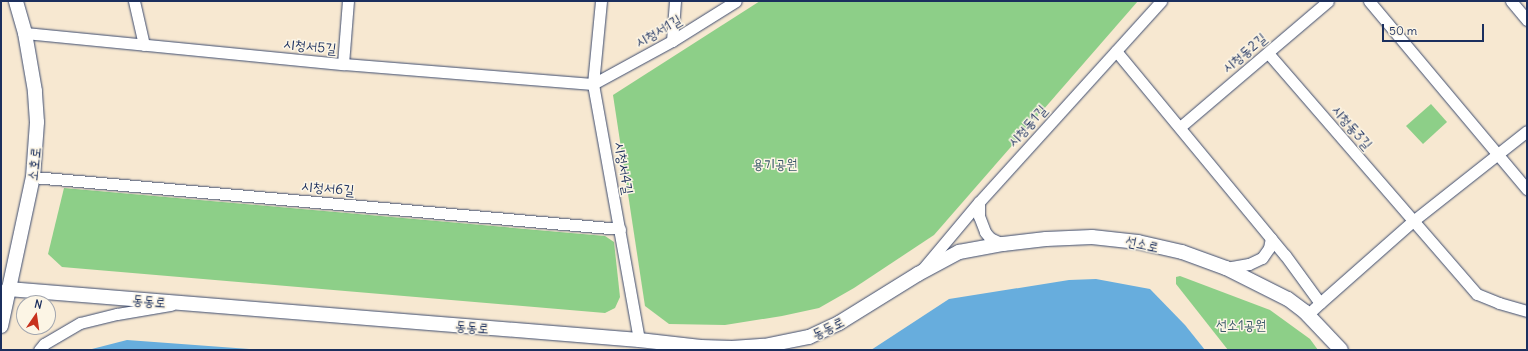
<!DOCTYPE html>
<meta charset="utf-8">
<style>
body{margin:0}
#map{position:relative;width:1528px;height:351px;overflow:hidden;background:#f7e8d1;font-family:Delius,"Poor Story",sans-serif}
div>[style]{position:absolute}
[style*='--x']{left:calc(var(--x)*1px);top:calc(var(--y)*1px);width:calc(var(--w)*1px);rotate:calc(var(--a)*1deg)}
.green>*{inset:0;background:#8dcf88}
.water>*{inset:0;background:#67addd}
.roads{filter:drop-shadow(0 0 1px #3c4b6f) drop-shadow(0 0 1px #3c4b6f)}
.minor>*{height:11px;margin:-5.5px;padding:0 5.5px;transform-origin:5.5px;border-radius:5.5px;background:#fff}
.tertiary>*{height:14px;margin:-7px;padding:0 7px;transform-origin:7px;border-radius:7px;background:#fff}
span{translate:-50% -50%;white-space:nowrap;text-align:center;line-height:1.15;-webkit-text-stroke:3px #fcf5e5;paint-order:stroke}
.street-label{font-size:14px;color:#1b2f5e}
.park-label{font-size:14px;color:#385768}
.frame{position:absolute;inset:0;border:2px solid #1b2f5e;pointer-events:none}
.north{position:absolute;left:16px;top:295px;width:40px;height:40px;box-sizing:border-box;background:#fcf5e5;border:1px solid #a2a6af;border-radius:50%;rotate:13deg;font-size:11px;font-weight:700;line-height:16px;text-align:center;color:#1b2f5e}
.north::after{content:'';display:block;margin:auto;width:14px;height:18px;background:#c8321e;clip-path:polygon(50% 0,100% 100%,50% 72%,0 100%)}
.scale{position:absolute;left:1382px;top:24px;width:102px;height:18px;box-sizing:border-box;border:2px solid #1b2f5e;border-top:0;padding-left:5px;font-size:12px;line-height:14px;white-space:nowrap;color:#1b2f5e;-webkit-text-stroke:3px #fcf5e5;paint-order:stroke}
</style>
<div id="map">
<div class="green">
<div style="clip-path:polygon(760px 1px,1138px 1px,934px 235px,854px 288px,819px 308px,782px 316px,725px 325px,669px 324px,645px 306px,613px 95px)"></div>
<div style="clip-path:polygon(1431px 104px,1447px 122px,1423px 144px,1406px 126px)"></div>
<div style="clip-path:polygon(64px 188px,605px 236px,614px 242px,620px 297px,615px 308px,605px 313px,62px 267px,48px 254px)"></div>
<div style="clip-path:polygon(1180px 276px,1270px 310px,1310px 339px,1318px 350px,1228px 350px,1176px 284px,1176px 277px)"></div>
</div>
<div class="water">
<div style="clip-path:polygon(1096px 279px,1150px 289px,1185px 325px,1205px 350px,871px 350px,949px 299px,1069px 280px)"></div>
<div style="clip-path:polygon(127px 340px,264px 350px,88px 350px)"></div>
</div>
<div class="roads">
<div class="minor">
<div style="--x:134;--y:1;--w:45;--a:77.2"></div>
<div style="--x:601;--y:1;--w:83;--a:95.5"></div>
<div style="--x:593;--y:84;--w:260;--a:79.8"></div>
<div style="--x:1369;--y:1;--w:246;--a:50"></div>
<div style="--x:1511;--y:1;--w:25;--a:50"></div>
<div style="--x:25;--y:33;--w:320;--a:5.6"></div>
<div style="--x:343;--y:64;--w:251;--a:4.6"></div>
<div style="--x:672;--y:41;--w:40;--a:-85.7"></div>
<div style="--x:1116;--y:51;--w:265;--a:50.4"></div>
<div style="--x:1285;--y:255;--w:59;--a:53.9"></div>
<div style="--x:1320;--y:303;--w:16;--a:137"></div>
<div style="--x:1268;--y:53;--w:319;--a:49.1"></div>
<div style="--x:1477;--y:294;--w:24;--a:22"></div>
<div style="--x:1499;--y:303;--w:29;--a:16"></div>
<div style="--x:343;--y:64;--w:63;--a:-85.5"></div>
<div style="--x:593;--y:84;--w:90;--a:-28.6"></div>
<div style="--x:672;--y:41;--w:75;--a:-32"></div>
<div style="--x:1180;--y:127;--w:194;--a:-40.4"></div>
<div style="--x:33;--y:177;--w:589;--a:5.06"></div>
<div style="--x:979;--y:202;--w:14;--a:90"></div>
<div style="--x:979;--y:216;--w:17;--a:69"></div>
<div style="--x:985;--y:232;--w:8;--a:50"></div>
<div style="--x:990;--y:238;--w:14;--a:25"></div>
<div style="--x:1226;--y:268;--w:23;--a:-10"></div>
<div style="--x:1249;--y:264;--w:14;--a:-25"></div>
<div style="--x:1262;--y:258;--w:12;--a:-55"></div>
<div style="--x:1269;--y:248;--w:10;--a:-79"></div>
<div style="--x:921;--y:271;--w:90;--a:-50"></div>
<div style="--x:979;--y:202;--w:271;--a:-47.8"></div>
<div style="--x:1320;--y:303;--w:124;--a:-41.4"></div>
<div style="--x:1413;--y:221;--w:145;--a:-38.3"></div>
<div style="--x:39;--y:350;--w:8;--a:-50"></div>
<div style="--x:44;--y:344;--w:42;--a:-30.3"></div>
<div style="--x:80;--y:323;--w:38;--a:-14"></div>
<div style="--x:117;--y:314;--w:55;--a:-9.5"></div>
</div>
<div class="tertiary">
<div style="--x:8;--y:289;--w:633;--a:4.62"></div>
<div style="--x:639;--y:340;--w:62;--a:6.4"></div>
<div style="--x:701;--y:347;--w:31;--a:2"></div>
<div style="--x:732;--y:348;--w:32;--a:-4"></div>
<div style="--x:764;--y:346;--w:46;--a:-11.3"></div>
<div style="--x:809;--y:337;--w:33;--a:-25"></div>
<div style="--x:839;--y:323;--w:93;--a:-31.8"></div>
<div style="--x:918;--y:274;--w:47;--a:-28.2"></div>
<div style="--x:959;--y:252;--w:45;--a:-10.3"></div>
<div style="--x:1003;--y:244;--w:43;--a:-6.6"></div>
<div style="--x:1046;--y:239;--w:46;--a:-2.5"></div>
<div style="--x:1092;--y:237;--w:46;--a:6.2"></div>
<div style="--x:1138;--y:242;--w:45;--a:12.8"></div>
<div style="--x:1182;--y:252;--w:47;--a:20"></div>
<div style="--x:1226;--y:268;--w:69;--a:26.6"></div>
<div style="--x:1288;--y:299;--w:21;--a:37"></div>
<div style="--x:1305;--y:312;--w:52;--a:46.5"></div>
<div style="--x:1;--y:326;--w:152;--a:-77.9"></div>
<div style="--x:33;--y:177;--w:55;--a:-85.8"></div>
<div style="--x:37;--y:122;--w:31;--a:-94"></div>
<div style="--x:35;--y:91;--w:59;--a:-99.8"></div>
<div style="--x:25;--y:33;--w:33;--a:-106"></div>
</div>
</div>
<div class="street-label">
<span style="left:658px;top:31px;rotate:-30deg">시청서1길</span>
<span style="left:310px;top:46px;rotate:6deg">시청서5길</span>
<span style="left:1244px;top:53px;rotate:-40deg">시청동2길</span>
<span style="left:1027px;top:126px;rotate:-48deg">시청동1길</span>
<span style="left:1352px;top:127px;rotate:49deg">시청동3길</span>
<span style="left:34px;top:164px;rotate:-84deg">소호로</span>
<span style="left:624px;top:168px;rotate:80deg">시청서4길</span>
<span style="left:328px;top:188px;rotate:5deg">시청서6길</span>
<span style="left:1142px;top:244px;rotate:12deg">선소로</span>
<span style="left:149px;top:301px;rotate:5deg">동동로</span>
<span style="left:472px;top:327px;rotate:5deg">동동로</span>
<span style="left:828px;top:328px;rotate:-26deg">동동로</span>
</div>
<div class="park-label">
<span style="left:775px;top:164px">용기공원</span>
<span style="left:1241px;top:325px">선소1공원</span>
</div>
<div class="frame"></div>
<div class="north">N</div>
<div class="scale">50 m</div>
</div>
